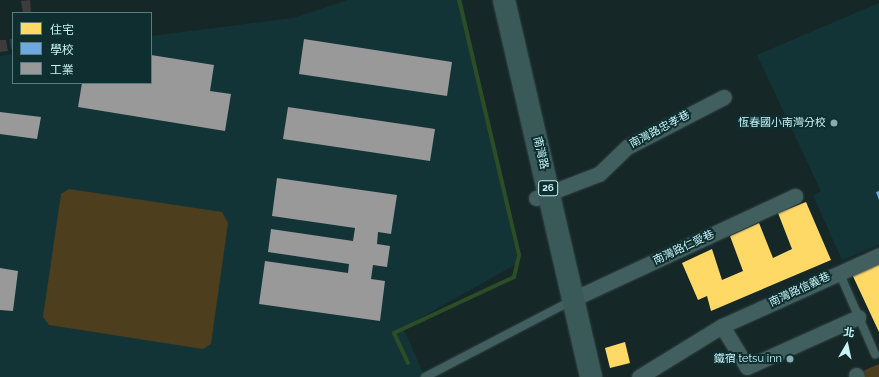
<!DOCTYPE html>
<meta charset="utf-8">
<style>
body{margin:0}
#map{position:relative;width:879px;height:377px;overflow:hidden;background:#162727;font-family:Raleway,"Noto Sans TC",sans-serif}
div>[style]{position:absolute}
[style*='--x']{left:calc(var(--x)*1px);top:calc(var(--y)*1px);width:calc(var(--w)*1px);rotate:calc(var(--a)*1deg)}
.built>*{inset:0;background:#133436}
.green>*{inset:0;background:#4d3e1e}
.homes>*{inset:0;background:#ffd966}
.schools>*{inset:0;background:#6fa8dc}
.industry>*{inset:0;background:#999}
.stream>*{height:4px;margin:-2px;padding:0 2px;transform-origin:2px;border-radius:2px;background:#2c4e26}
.building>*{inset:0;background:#3d3c3d}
.roads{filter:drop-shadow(0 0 1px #314142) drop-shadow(0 0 1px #314142)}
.lane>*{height:8px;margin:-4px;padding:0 4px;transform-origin:4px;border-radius:4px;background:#425f60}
.street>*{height:15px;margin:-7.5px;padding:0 7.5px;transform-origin:7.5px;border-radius:7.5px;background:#425f60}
.primary>*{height:22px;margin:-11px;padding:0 11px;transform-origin:11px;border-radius:11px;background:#3a5a5a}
.dots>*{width:11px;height:11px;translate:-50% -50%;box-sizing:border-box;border:2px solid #0e2e2f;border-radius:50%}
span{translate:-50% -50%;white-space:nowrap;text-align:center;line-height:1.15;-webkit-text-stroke:4px #0e2e2f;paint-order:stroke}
.shield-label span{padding:1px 3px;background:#0e2e2f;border:1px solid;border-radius:3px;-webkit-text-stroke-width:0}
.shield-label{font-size:10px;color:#c7f3f6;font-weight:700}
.poi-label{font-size:11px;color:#c7f3f6}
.right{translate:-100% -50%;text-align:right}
.street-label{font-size:11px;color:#c7f3f6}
.legend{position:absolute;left:12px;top:12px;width:140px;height:72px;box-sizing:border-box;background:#0e2e2f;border:1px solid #587d7f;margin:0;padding:5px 7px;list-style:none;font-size:12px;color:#c7f3f6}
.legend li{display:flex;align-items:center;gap:8px;height:20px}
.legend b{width:20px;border:1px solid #587d7f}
.north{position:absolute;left:827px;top:325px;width:40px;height:40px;-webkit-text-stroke:3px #0e2e2f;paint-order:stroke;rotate:9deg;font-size:11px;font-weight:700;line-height:16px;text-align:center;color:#c7f3f6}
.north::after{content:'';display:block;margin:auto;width:14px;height:18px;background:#c7f3f6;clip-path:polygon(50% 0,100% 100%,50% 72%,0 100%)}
</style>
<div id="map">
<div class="built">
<div style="clip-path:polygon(348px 0,462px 0,518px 263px,403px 328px,425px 377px,0 377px,0 56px,13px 54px,13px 83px,151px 83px,151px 36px,293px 18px)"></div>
<div style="clip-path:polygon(879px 3px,879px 245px,842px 260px,813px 195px,821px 191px,757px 55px)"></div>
</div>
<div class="green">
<div style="clip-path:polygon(69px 189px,222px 212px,228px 223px,211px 344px,203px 349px,49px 325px,43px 317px,61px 194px)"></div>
<div style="clip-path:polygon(879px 364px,879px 377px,860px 377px,858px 373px)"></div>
</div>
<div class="homes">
<div style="clip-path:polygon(806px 202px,831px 260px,711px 311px,707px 296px,698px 300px,682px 263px,712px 249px,722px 280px,743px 271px,730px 236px,759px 223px,773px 258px,792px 249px,778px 213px)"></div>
<div style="clip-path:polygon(879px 262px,879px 332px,851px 272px)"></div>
<div style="clip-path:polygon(625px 342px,630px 363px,610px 368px,605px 348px)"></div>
</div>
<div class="schools">
<div style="clip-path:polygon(879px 191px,879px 200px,876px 192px)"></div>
</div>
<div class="industry">
<div style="clip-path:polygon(304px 39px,452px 62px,447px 96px,299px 74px)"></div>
<div style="clip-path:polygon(151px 55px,214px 65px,210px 91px,231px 94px,225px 131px,78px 107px,82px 83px,151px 83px)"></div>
<div style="clip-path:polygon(288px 107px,435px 129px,430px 161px,283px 139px)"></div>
<div style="clip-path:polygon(0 112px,41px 117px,37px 139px,0 134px)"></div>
<div style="clip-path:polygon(277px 178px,397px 195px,391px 234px,378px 232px,377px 244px,390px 246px,387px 267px,373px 265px,371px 279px,385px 281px,380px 321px,259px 304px,265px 261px,348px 273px,349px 264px,268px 252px,271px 229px,353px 241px,355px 228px,272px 216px)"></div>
<div style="clip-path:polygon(0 268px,18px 271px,13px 311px,0 310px)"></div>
</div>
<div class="stream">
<div style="--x:408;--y:363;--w:33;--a:-115"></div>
<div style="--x:394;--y:333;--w:132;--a:-25"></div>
<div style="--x:514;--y:277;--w:23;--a:-77"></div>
<div style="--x:519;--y:255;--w:262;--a:-103.2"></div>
</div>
<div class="building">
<div style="clip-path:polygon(30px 0,31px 13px,23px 13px,21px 1px)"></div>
<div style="clip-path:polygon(10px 39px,13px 39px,13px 49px,11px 49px)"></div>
<div style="clip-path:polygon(0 40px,6px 40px,8px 51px,0 52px)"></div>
</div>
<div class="roads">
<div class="lane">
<div style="--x:839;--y:272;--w:90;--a:66.3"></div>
<div style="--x:425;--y:377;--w:167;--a:-27.5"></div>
</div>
<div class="street">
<div style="--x:536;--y:198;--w:67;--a:-20.9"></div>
<div style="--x:599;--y:174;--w:39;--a:-44"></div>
<div style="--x:627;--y:147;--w:109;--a:-27.3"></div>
<div style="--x:573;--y:299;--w:245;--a:-24.9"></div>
<div style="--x:722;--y:326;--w:48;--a:58.6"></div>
<div style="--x:747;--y:367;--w:122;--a:-24.2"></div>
<div style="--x:856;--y:375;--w:2;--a:63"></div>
<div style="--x:639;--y:377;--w:97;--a:-31.6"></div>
<div style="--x:722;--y:326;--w:172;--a:-24.3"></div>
</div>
<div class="primary">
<div style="--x:504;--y:0;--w:387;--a:77"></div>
</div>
</div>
<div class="dots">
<div style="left:834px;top:123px;background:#89acae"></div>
<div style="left:790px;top:359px;background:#89acae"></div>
</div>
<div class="shield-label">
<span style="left:548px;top:188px">26</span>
</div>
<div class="poi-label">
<span class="right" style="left:826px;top:123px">恆春國小南灣分校</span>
<span class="right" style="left:782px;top:359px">鐵宿 tetsu inn</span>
</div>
<div class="street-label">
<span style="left:660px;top:130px;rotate:-28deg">南灣路忠孝巷</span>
<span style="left:540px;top:153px;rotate:77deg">南灣路</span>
<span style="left:684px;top:248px;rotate:-25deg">南灣路仁愛巷</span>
<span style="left:800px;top:290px;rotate:-25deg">南灣路信義巷</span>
</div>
<ul class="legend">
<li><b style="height:11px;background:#ffd966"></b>住宅</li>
<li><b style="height:11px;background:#6fa8dc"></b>學校</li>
<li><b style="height:11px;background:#999"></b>工業</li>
</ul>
<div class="north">北</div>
</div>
